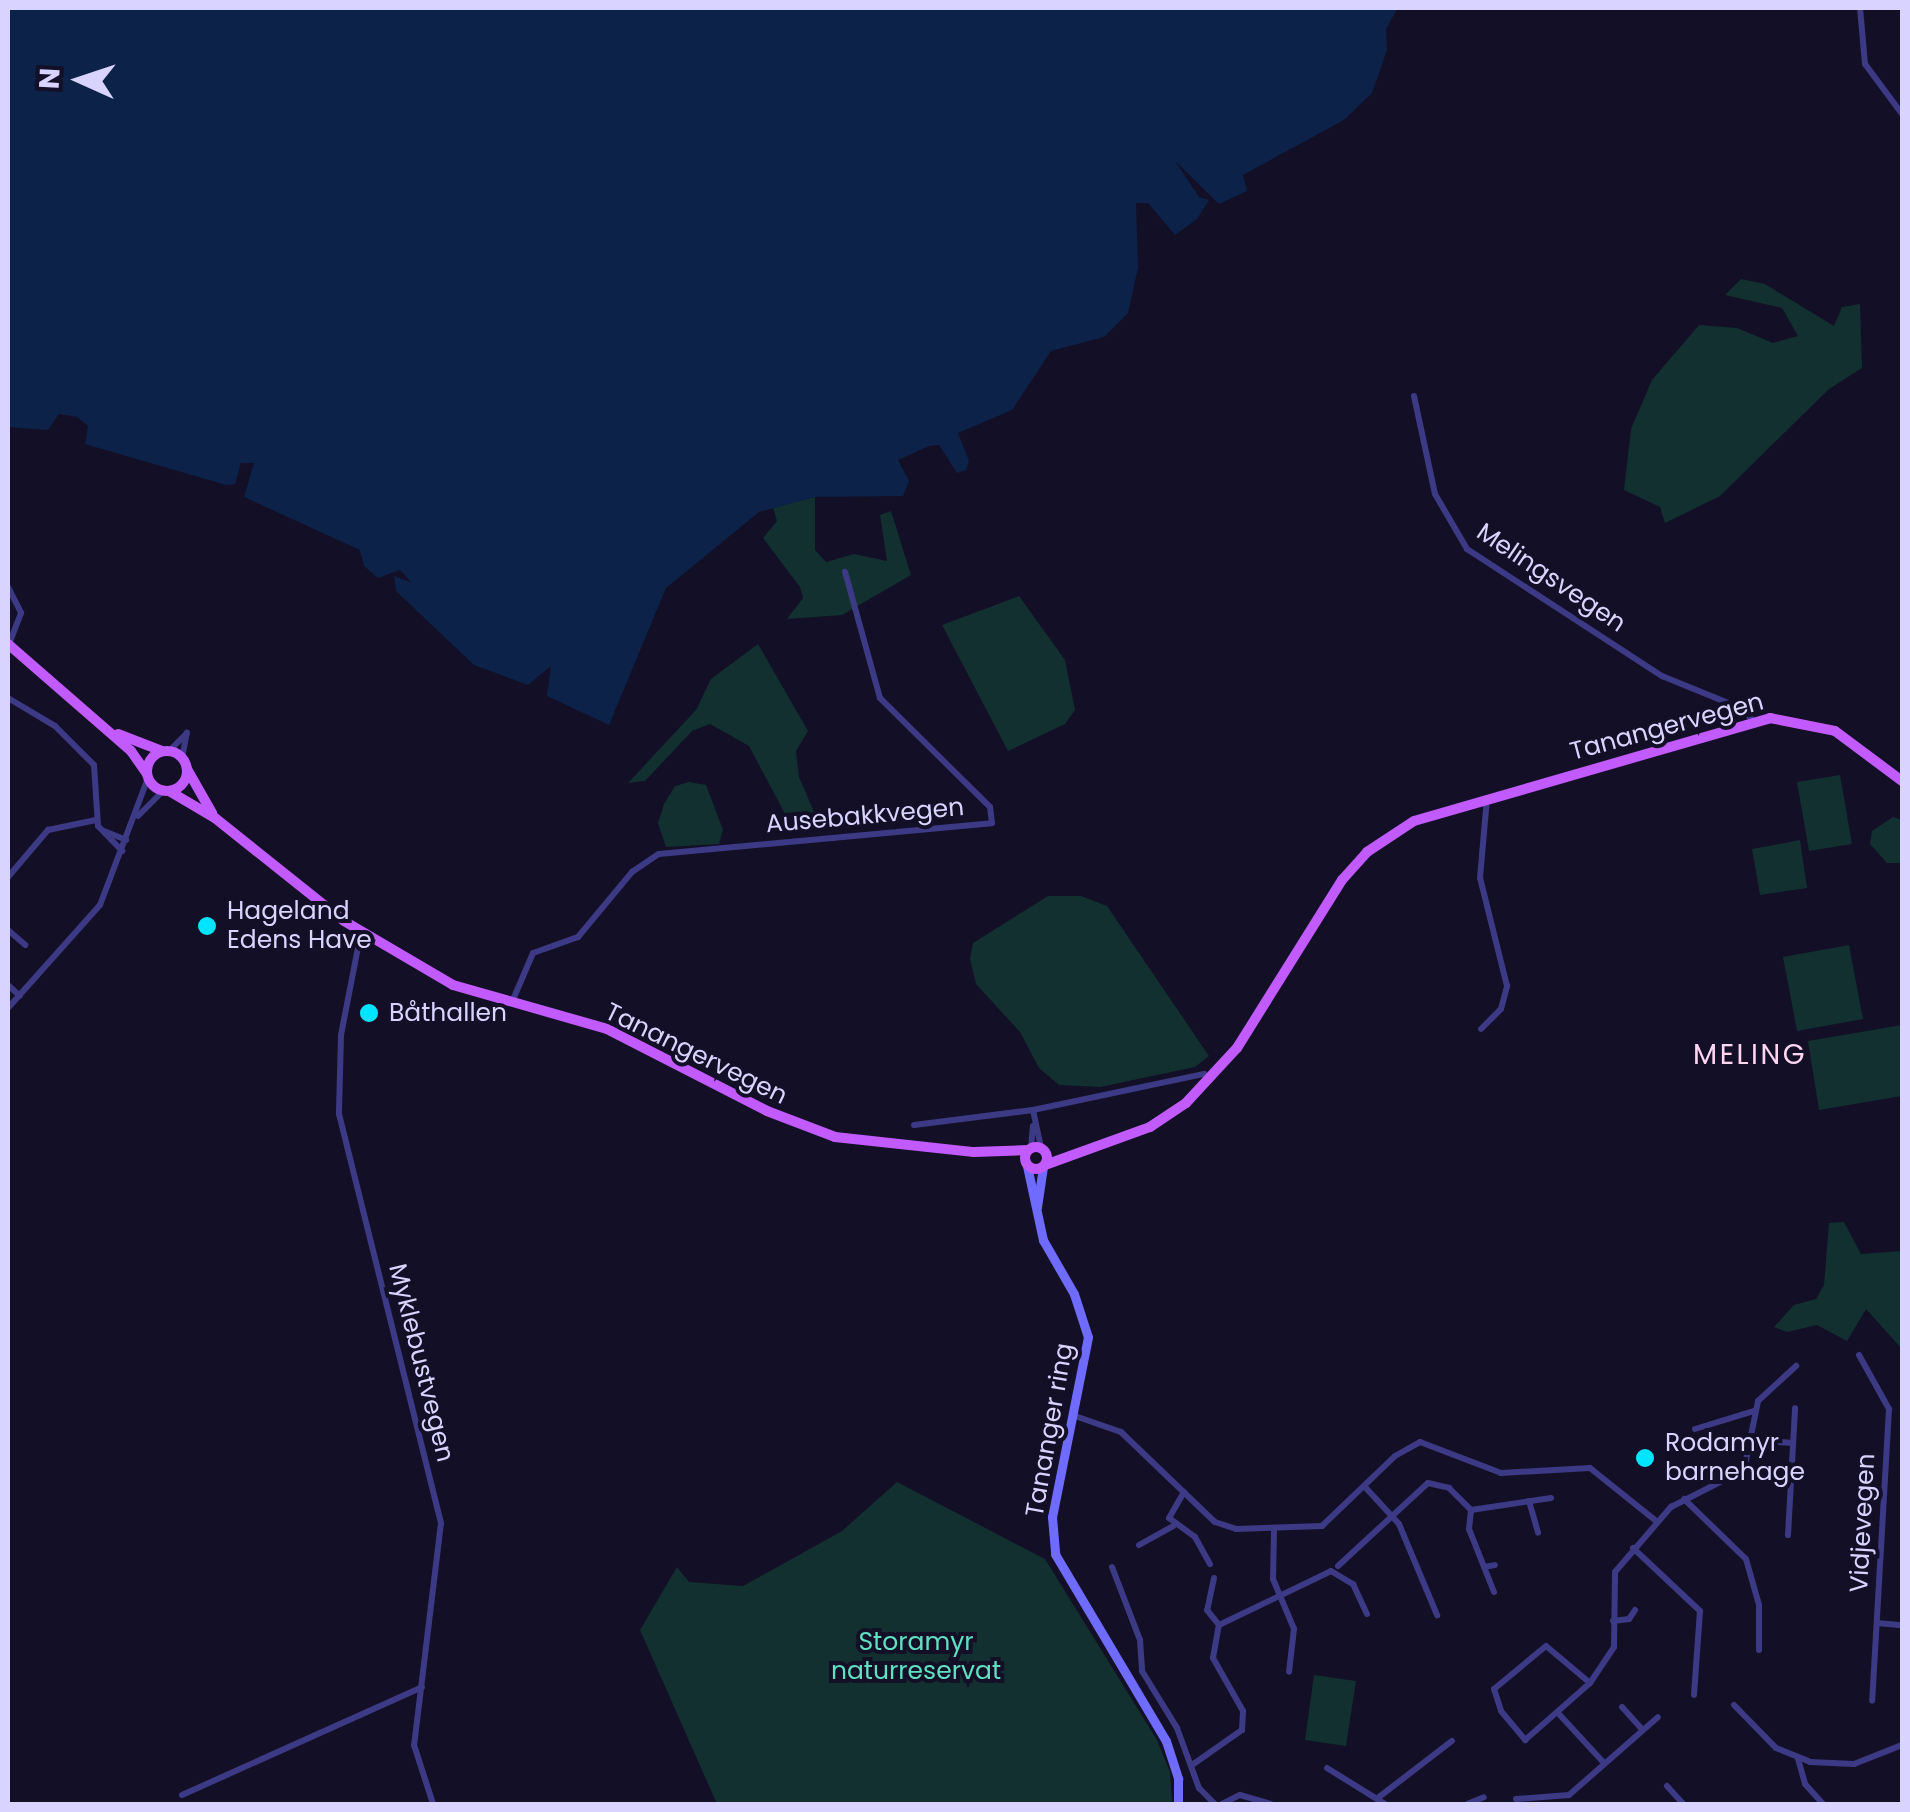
<!DOCTYPE html>
<meta charset="utf-8">
<style>
body{margin:0}
#map{position:relative;width:1910px;height:1812px;overflow:hidden;background:#130f26;font-family:Poppins,sans-serif}
div>[style]{position:absolute}
[style*='--x']{left:calc(var(--x)*1px);top:calc(var(--y)*1px);width:calc(var(--w)*1px);rotate:calc(var(--a)*1deg)}
.green>*{inset:0;background:#12302f}
.water>*{inset:0;background:#0c2248}
.minor>*{height:6px;margin:-3px;padding:0 3px;transform-origin:3px;border-radius:3px;background:#3d3a85}
.secondary>*{height:9px;margin:-4.5px;padding:0 4.5px;transform-origin:4.5px;border-radius:4.5px;background:#6f6bff}
.primary>*{height:10px;margin:-5px;padding:0 5px;transform-origin:5px;border-radius:5px;background:#c25bff}
.primary>.ring{margin:-5px;padding:0;box-sizing:content-box;background:none;border:10px solid #c25bff;border-radius:50%}
.dots>*{width:28px;height:28px;translate:-50% -50%;box-sizing:border-box;border:5px solid #130f26;border-radius:50%}
span{translate:-50% -50%;white-space:nowrap;text-align:center;line-height:1.15;-webkit-text-stroke:8px #130f26;paint-order:stroke}
.street-label{font-size:25px;color:#d9d4ff}
.poi-label{font-size:25px;color:#d9d4ff}
.left{translate:0 -50%;text-align:left}
.park-label{font-size:25px;color:#5fe0c0}
.neighbourhood-label{font-size:28px;color:#ffd6f0;letter-spacing:2.5px}
.frame{position:absolute;inset:0;border:10px solid #d9d4ff;pointer-events:none}
.north{position:absolute;left:30px;top:30px;width:100px;height:100px;-webkit-text-stroke:8px #130f26;paint-order:stroke;rotate:273deg;font-size:28px;font-weight:700;line-height:40px;text-align:center;color:#d9d4ff}
.north::after{content:'';display:block;margin:auto;width:35px;height:45px;background:#d9d4ff;clip-path:polygon(50% 0,100% 100%,50% 72%,0 100%)}
</style>
<div id="map">
<div class="green">
<div style="clip-path:polygon(1741px 279px,1765px 284px,1834px 326px,1842px 307px,1860px 304px,1862px 368px,1829px 389px,1720px 496px,1665px 523px,1660px 507px,1624px 490px,1631px 429px,1652px 380px,1699px 325px,1737px 328px,1773px 343px,1798px 336px,1782px 308px,1725px 295px)"></div>
<div style="clip-path:polygon(815px 497px,815px 550px,826px 562px,854px 554px,887px 561px,880px 515px,891px 511px,911px 575px,842px 615px,787px 619px,803px 598px,800px 587px,763px 538px,777px 521px,773px 508px)"></div>
<div style="clip-path:polygon(1019px 596px,1065px 660px,1075px 710px,1065px 724px,1008px 751px,942px 625px)"></div>
<div style="clip-path:polygon(758px 644px,808px 731px,796px 751px,799px 777px,821px 828px,793px 829px,749px 746px,710px 724px,692px 731px,645px 781px,628px 783px,696px 710px,711px 679px)"></div>
<div style="clip-path:polygon(1840px 775px,1852px 844px,1809px 851px,1797px 782px)"></div>
<div style="clip-path:polygon(689px 782px,706px 785px,723px 830px,719px 844px,666px 847px,658px 823px,664px 804px,675px 786px)"></div>
<div style="clip-path:polygon(1893px 817px,1902px 820px,1901px 863px,1887px 863px,1870px 844px,1872px 831px)"></div>
<div style="clip-path:polygon(1800px 840px,1807px 888px,1760px 895px,1752px 849px)"></div>
<div style="clip-path:polygon(1048px 896px,1081px 896px,1107px 906px,1209px 1056px,1195px 1067px,1100px 1087px,1059px 1085px,1039px 1068px,1020px 1032px,976px 984px,970px 959px,973px 943px)"></div>
<div style="clip-path:polygon(1849px 945px,1863px 1019px,1797px 1031px,1783px 957px)"></div>
<div style="clip-path:polygon(1902px 1025px,1902px 1096px,1819px 1110px,1808px 1041px)"></div>
<div style="clip-path:polygon(1844px 1222px,1861px 1254px,1902px 1251px,1902px 1349px,1866px 1309px,1847px 1341px,1817px 1325px,1787px 1332px,1774px 1327px,1794px 1305px,1816px 1299px,1824px 1285px,1829px 1223px)"></div>
<div style="clip-path:polygon(897px 1482px,1045px 1559px,1157px 1740px,1170px 1772px,1172px 1804px,717px 1804px,640px 1630px,677px 1567px,689px 1582px,743px 1586px,842px 1531px)"></div>
<div style="clip-path:polygon(1314px 1675px,1356px 1681px,1346px 1746px,1305px 1740px)"></div>
</div>
<div class="water">
<div style="clip-path:polygon(8px 8px,1398px 8px,1386px 29px,1387px 50px,1372px 93px,1344px 120px,1243px 175px,1247px 191px,1219px 204px,1175px 161px,1199px 197px,1209px 200px,1197px 219px,1175px 235px,1148px 203px,1136px 203px,1138px 268px,1128px 313px,1104px 337px,1051px 351px,1012px 410px,958px 433px,969px 461px,966px 470px,957px 473px,939px 445px,929px 446px,898px 460px,909px 481px,903px 496px,815px 497px,759px 512px,666px 588px,609px 725px,547px 696px,551px 666px,528px 685px,474px 665px,396px 591px,394px 576px,412px 583px,400px 570px,378px 578px,364px 566px,360px 550px,244px 497px,254px 463px,241px 463px,235px 484px,226px 485px,85px 444px,88px 426px,77px 417px,59px 414px,48px 430px,8px 427px)"></div>
</div>
<div class="minor">
<div style="--x:1860;--y:8;--w:56;--a:84.9"></div>
<div style="--x:1865;--y:64;--w:62;--a:53.5"></div>
<div style="--x:1414;--y:396;--w:100;--a:77.9"></div>
<div style="--x:1435;--y:494;--w:64;--a:59.8"></div>
<div style="--x:1467;--y:549;--w:233;--a:33.1"></div>
<div style="--x:1662;--y:676;--w:87;--a:22.2"></div>
<div style="--x:1743;--y:709;--w:16;--a:50"></div>
<div style="--x:8;--y:587;--w:29;--a:63"></div>
<div style="--x:21;--y:613;--w:33;--a:111"></div>
<div style="--x:8;--y:698;--w:55;--a:30.8"></div>
<div style="--x:55;--y:726;--w:55;--a:45"></div>
<div style="--x:94;--y:765;--w:61;--a:86.2"></div>
<div style="--x:98;--y:826;--w:35;--a:46"></div>
<div style="--x:169;--y:751;--w:25;--a:-45"></div>
<div style="--x:182;--y:758;--w:26;--a:-79"></div>
<div style="--x:138;--y:816;--w:35;--a:-45"></div>
<div style="--x:104;--y:831;--w:24;--a:22"></div>
<div style="--x:8;--y:877;--w:62;--a:-49.6"></div>
<div style="--x:48;--y:830;--w:49;--a:-11.8"></div>
<div style="--x:8;--y:930;--w:23;--a:41"></div>
<div style="--x:361;--y:932;--w:105;--a:101"></div>
<div style="--x:341;--y:1035;--w:79;--a:91.5"></div>
<div style="--x:339;--y:1114;--w:422;--a:76"></div>
<div style="--x:441;--y:1523;--w:224;--a:96.9"></div>
<div style="--x:414;--y:1745;--w:62;--a:72.1"></div>
<div style="--x:8;--y:985;--w:16;--a:43"></div>
<div style="--x:512;--y:1002;--w:53;--a:-66.8"></div>
<div style="--x:533;--y:953;--w:48;--a:-19.6"></div>
<div style="--x:578;--y:937;--w:85;--a:-50.3"></div>
<div style="--x:632;--y:872;--w:32;--a:-34"></div>
<div style="--x:659;--y:854;--w:334;--a:-5.3"></div>
<div style="--x:992;--y:823;--w:16;--a:-97"></div>
<div style="--x:990;--y:807;--w:155;--a:-135.3"></div>
<div style="--x:880;--y:698;--w:131;--a:-105.5"></div>
<div style="--x:8;--y:1008;--w:138;--a:-48.2"></div>
<div style="--x:100;--y:905;--w:136;--a:-69.3"></div>
<div style="--x:1481;--y:1029;--w:28;--a:-45"></div>
<div style="--x:1501;--y:1009;--w:24;--a:-75"></div>
<div style="--x:1507;--y:986;--w:111;--a:-104"></div>
<div style="--x:1480;--y:878;--w:80;--a:-85"></div>
<div style="--x:1033;--y:1110;--w:40;--a:78"></div>
<div style="--x:914;--y:1125;--w:120;--a:-7.2"></div>
<div style="--x:1033;--y:1110;--w:175;--a:-11.9"></div>
<div style="--x:1031;--y:1148;--w:22;--a:-85"></div>
<div style="--x:1859;--y:1355;--w:62;--a:60.9"></div>
<div style="--x:1889;--y:1409;--w:292;--a:93.3"></div>
<div style="--x:1075;--y:1416;--w:49;--a:19.2"></div>
<div style="--x:1121;--y:1432;--w:130;--a:43.8"></div>
<div style="--x:1215;--y:1522;--w:22;--a:18"></div>
<div style="--x:1236;--y:1529;--w:86;--a:-2"></div>
<div style="--x:1322;--y:1526;--w:101;--a:-43.8"></div>
<div style="--x:1395;--y:1456;--w:29;--a:-29"></div>
<div style="--x:1420;--y:1442;--w:87;--a:20.9"></div>
<div style="--x:1501;--y:1473;--w:89;--a:-3.2"></div>
<div style="--x:1590;--y:1468;--w:83;--a:38.7"></div>
<div style="--x:1695;--y:1429;--w:62;--a:-17"></div>
<div style="--x:1753;--y:1440;--w:40;--a:4.3"></div>
<div style="--x:1365;--y:1487;--w:50;--a:47.4"></div>
<div style="--x:1399;--y:1524;--w:99;--a:67.3"></div>
<div style="--x:1184;--y:1492;--w:30;--a:120"></div>
<div style="--x:1169;--y:1518;--w:32;--a:36"></div>
<div style="--x:1195;--y:1537;--w:31;--a:61"></div>
<div style="--x:1684;--y:1499;--w:86;--a:44.1"></div>
<div style="--x:1746;--y:1559;--w:48;--a:74.2"></div>
<div style="--x:1759;--y:1605;--w:45;--a:90"></div>
<div style="--x:1529;--y:1501;--w:33;--a:74"></div>
<div style="--x:1274;--y:1531;--w:48;--a:91.2"></div>
<div style="--x:1273;--y:1579;--w:54;--a:67.2"></div>
<div style="--x:1294;--y:1629;--w:43;--a:96.6"></div>
<div style="--x:1788;--y:1535;--w:127;--a:-86.8"></div>
<div style="--x:1139;--y:1545;--w:39;--a:-29"></div>
<div style="--x:1633;--y:1548;--w:92;--a:43.2"></div>
<div style="--x:1700;--y:1611;--w:84;--a:94.1"></div>
<div style="--x:1338;--y:1566;--w:122;--a:-42.7"></div>
<div style="--x:1428;--y:1483;--w:22;--a:13"></div>
<div style="--x:1449;--y:1488;--w:31;--a:45"></div>
<div style="--x:1112;--y:1567;--w:78;--a:69"></div>
<div style="--x:1140;--y:1640;--w:31;--a:86"></div>
<div style="--x:1142;--y:1671;--w:67;--a:58.4"></div>
<div style="--x:1177;--y:1728;--w:64;--a:69.9"></div>
<div style="--x:1199;--y:1788;--w:23;--a:45"></div>
<div style="--x:1484;--y:1567;--w:11;--a:-10"></div>
<div style="--x:1214;--y:1578;--w:33;--a:102"></div>
<div style="--x:1207;--y:1610;--w:19;--a:51"></div>
<div style="--x:1494;--y:1592;--w:68;--a:-111.6"></div>
<div style="--x:1469;--y:1529;--w:19;--a:-84"></div>
<div style="--x:1471;--y:1510;--w:81;--a:-8.5"></div>
<div style="--x:1613;--y:1621;--w:16;--a:-7"></div>
<div style="--x:1629;--y:1619;--w:11;--a:-56"></div>
<div style="--x:1877;--y:1623;--w:25;--a:5"></div>
<div style="--x:1590;--y:1683;--w:57;--a:-139.9"></div>
<div style="--x:1546;--y:1646;--w:67;--a:140.4"></div>
<div style="--x:1494;--y:1689;--w:23;--a:72"></div>
<div style="--x:1501;--y:1711;--w:38;--a:50"></div>
<div style="--x:1525;--y:1740;--w:86;--a:-41.2"></div>
<div style="--x:1590;--y:1683;--w:43;--a:-56.3"></div>
<div style="--x:1614;--y:1647;--w:75;--a:-89.2"></div>
<div style="--x:1615;--y:1572;--w:86;--a:-49.3"></div>
<div style="--x:1671;--y:1507;--w:82;--a:-26.9"></div>
<div style="--x:1744;--y:1470;--w:70;--a:-78.5"></div>
<div style="--x:1758;--y:1401;--w:52;--a:-42.6"></div>
<div style="--x:1734;--y:1705;--w:60;--a:45.7"></div>
<div style="--x:1776;--y:1748;--w:37;--a:22"></div>
<div style="--x:1810;--y:1762;--w:44;--a:2.6"></div>
<div style="--x:1854;--y:1764;--w:52;--a:-21.6"></div>
<div style="--x:1622;--y:1707;--w:31;--a:48"></div>
<div style="--x:1558;--y:1713;--w:68;--a:47.4"></div>
<div style="--x:1798;--y:1759;--w:26;--a:74"></div>
<div style="--x:1805;--y:1784;--w:27;--a:48"></div>
<div style="--x:1192;--y:1765;--w:61;--a:-35"></div>
<div style="--x:1242;--y:1730;--w:19;--a:-87"></div>
<div style="--x:1243;--y:1711;--w:61;--a:-119.5"></div>
<div style="--x:1213;--y:1658;--w:34;--a:-80"></div>
<div style="--x:1219;--y:1625;--w:124;--a:-25.7"></div>
<div style="--x:1331;--y:1571;--w:26;--a:31"></div>
<div style="--x:1353;--y:1584;--w:33;--a:65"></div>
<div style="--x:1327;--y:1768;--w:68;--a:31.8"></div>
<div style="--x:1667;--y:1786;--w:24;--a:48"></div>
<div style="--x:182;--y:1795;--w:263;--a:-24.2"></div>
<div style="--x:1379;--y:1797;--w:92;--a:-37.5"></div>
<div style="--x:1516;--y:1799;--w:53;--a:-4.3"></div>
<div style="--x:1569;--y:1795;--w:118;--a:-41.2"></div>
<div style="--x:1222;--y:1804;--w:20;--a:-27"></div>
<div style="--x:1240;--y:1795;--w:32;--a:16"></div>
<div style="--x:1467;--y:1804;--w:18;--a:-22"></div>
</div>
<div class="secondary">
<div style="--x:1027;--y:1166;--w:76;--a:77.8"></div>
<div style="--x:1043;--y:1240;--w:62;--a:60.1"></div>
<div style="--x:1074;--y:1294;--w:45;--a:72"></div>
<div style="--x:1088;--y:1337;--w:184;--a:101.3"></div>
<div style="--x:1052;--y:1517;--w:37;--a:85"></div>
<div style="--x:1055;--y:1554;--w:217;--a:59.3"></div>
<div style="--x:1166;--y:1741;--w:40;--a:72"></div>
<div style="--x:1178;--y:1779;--w:25;--a:90"></div>
<div style="--x:1037;--y:1207;--w:40;--a:-81.5"></div>
</div>
<div class="primary">
<div style="--x:8;--y:644;--w:163;--a:41"></div>
<div style="--x:131;--y:751;--w:28;--a:55"></div>
<div style="--x:118;--y:734;--w:47;--a:21.1"></div>
<div class="ring" style="left:147px;top:751px;width:30px;height:30px"></div>
<div style="--x:187;--y:769;--w:51;--a:60.4"></div>
<div style="--x:169;--y:791;--w:53;--a:30.4"></div>
<div style="--x:215;--y:818;--w:165;--a:38.6"></div>
<div style="--x:344;--y:921;--w:126;--a:30.4"></div>
<div style="--x:453;--y:985;--w:160;--a:15.9"></div>
<div style="--x:607;--y:1029;--w:180;--a:27.1"></div>
<div style="--x:767;--y:1111;--w:73;--a:20.9"></div>
<div style="--x:835;--y:1137;--w:140;--a:6.2"></div>
<div style="--x:974;--y:1152;--w:54;--a:-2.1"></div>
<div class="ring" style="left:1025px;top:1147px;width:12px;height:12px"></div>
<div style="--x:1045;--y:1165;--w:112;--a:-19.9"></div>
<div style="--x:1150;--y:1127;--w:43;--a:-33.7"></div>
<div style="--x:1186;--y:1103;--w:75;--a:-47.2"></div>
<div style="--x:1237;--y:1048;--w:198;--a:-58"></div>
<div style="--x:1342;--y:880;--w:38;--a:-48"></div>
<div style="--x:1367;--y:852;--w:56;--a:-33.4"></div>
<div style="--x:1414;--y:821;--w:371;--a:-16.1"></div>
<div style="--x:1770;--y:718;--w:66;--a:11.3"></div>
<div style="--x:1835;--y:731;--w:84;--a:36.7"></div>
</div>
<div class="dots">
<div style="left:207px;top:926px;background:#00e5ff"></div>
<div style="left:369px;top:1013px;background:#00e5ff"></div>
<div style="left:1645px;top:1458px;background:#00e5ff"></div>
</div>
<div class="street-label">
<span style="left:1551px;top:578px;rotate:34deg">Melingsvegen</span>
<span style="left:1667px;top:727px;rotate:-15deg">Tanangervegen</span>
<span style="left:865px;top:816px;rotate:-5deg">Ausebakkvegen</span>
<span style="left:696px;top:1054px;rotate:26deg">Tanangervegen</span>
<span style="left:421px;top:1363px;rotate:76deg">Myklebustvegen</span>
<span style="left:1050px;top:1430px;rotate:-80deg">Tananger ring</span>
<span style="left:1863px;top:1523px;rotate:-87deg">Vidjevegen</span>
</div>
<div class="poi-label">
<span class="left" style="left:227px;top:926px">Hageland<br>Edens Have</span>
<span class="left" style="left:389px;top:1013px">Båthallen</span>
<span class="left" style="left:1665px;top:1458px">Rodamyr<br>barnehage</span>
</div>
<div class="park-label">
<span style="left:916px;top:1657px">Storamyr<br>naturreservat</span>
</div>
<div class="neighbourhood-label">
<span style="left:1750px;top:1055px">MELING</span>
</div>
<div class="frame"></div>
<div class="north">N</div>
</div>
